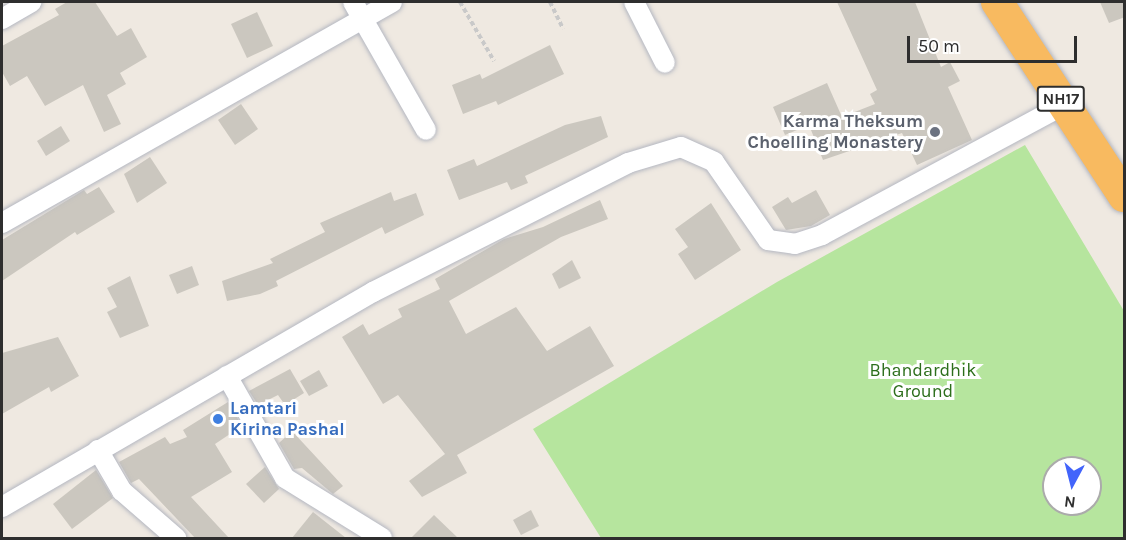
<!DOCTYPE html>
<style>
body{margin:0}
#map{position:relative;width:1126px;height:540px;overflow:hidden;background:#efe9e1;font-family:Karla,sans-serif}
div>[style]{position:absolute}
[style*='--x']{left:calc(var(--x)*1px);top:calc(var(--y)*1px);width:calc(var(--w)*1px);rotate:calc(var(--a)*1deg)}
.green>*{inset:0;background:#b6e59e}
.building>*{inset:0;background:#cbc7bf}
.path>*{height:4px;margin-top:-2px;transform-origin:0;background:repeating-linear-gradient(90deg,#c9c9c9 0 4.5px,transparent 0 7.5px)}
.roads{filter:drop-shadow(0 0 2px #b4b7c1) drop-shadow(0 0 2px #b4b7c1)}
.minor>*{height:20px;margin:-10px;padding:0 10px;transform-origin:10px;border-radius:10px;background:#fff}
.trunk>*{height:32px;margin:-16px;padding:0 16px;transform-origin:16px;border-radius:16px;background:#f8ba60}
.dots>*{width:16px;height:16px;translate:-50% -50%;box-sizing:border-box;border:3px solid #fff;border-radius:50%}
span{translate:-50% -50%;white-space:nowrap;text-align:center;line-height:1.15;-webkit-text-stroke:6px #fff;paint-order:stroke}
.shield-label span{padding:2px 4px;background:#fff;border:2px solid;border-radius:4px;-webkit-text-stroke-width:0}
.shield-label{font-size:16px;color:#2e2e2e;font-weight:700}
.worship-label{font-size:18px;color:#5b616d;font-weight:700}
.right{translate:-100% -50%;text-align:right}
.park-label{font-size:18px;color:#2c6e1b}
.shop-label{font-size:18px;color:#366cbe;font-weight:700}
.left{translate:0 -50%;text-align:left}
.frame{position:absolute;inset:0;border:3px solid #2e2e2e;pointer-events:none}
.north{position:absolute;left:1042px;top:456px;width:60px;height:60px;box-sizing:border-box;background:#fff;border:2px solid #ababab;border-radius:50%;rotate:187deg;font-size:16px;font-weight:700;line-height:24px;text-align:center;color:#2e2e2e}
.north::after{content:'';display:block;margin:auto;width:21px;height:27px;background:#4264fb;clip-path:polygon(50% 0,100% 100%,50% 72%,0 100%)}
.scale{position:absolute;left:907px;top:36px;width:170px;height:27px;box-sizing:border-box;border:3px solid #2e2e2e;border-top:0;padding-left:8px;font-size:18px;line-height:21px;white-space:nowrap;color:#2e2e2e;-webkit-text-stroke:4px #fff;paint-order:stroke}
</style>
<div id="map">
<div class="green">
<div style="clip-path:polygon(evenodd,1025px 145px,1124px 311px,1124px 538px,601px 538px,533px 429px,777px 282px,1025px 145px,1054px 468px,1090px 468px,1090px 504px,1054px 504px,1054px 468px)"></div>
</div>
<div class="building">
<div style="clip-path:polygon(67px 2px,95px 2px,117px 36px,131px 28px,147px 57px,120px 73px,126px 84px,107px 95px,121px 124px,104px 132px,83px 85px,45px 106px,27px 76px,10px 86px,2px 72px,2px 46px,59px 15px,55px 9px)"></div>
<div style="clip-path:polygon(837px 2px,915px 2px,941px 67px,950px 62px,960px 81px,948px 87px,972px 140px,917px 165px,902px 133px,823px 160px,809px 125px,785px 135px,773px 107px,827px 83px,842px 117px,875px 104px,870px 94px,877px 90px)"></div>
<div style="clip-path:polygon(1100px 2px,1125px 2px,1125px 17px,1109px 23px)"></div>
<div style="clip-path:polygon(257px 12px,273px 46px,247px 58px,231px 24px)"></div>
<div style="clip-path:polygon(550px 45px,564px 74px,498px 105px,496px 101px,463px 114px,452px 85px,480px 74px,482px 79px)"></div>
<div style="clip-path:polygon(241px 104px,258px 129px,235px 145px,218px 120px)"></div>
<div style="clip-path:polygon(601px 116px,608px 137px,525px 176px,528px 183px,511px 190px,507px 182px,459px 200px,447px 170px,474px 159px,477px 166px,565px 125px)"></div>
<div style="clip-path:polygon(61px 126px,70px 141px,46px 156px,37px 141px)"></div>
<div style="clip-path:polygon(150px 157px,167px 183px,137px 203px,124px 174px)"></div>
<div style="clip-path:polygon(99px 187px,115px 212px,77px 235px,75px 232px,2px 281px,2px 240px,84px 190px,87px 194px)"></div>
<div style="clip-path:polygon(816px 190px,830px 215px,811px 226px,786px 230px,772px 207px,788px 197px,792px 203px)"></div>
<div style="clip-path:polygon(391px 192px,394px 201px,416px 193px,424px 215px,385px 234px,382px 227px,276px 281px,278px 286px,260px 294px,227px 301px,222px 281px,273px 263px,270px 259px,325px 232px,320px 223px)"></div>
<div style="clip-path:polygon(600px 200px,608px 219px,561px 237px,449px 301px,466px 334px,516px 307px,547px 351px,590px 326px,614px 366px,457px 455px,467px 473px,422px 497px,409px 481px,445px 454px,398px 395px,383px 404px,342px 337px,363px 324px,369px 335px,402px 317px,398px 309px,440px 289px,435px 279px,504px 239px,543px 227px)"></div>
<div style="clip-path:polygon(711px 203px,741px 250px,695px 280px,678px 254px,688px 247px,675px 229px)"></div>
<div style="clip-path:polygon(572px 260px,581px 278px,559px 289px,552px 274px)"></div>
<div style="clip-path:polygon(192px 266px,199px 285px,177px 294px,169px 275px)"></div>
<div style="clip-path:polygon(130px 276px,149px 326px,120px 338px,107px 312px,117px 307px,107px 288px)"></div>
<div style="clip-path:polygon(58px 337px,79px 376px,51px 392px,49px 387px,2px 414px,2px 353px)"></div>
<div style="clip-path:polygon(290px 369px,304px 393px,285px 405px,278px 395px,258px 405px,249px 391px)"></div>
<div style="clip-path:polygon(319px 370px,328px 386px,309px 396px,300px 381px)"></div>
<div style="clip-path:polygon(228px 402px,242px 426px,215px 444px,232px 472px,191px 497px,229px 538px,195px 538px,139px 479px,131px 483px,119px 462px,165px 437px,170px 444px,187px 437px,183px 430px)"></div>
<div style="clip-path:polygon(292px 431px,343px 486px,333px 494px,302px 468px,294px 469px,279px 443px)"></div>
<div style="clip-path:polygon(265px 467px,279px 489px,264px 503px,246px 484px)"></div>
<div style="clip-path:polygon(96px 470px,113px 498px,72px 529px,53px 504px)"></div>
<div style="clip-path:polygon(531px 510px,539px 526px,521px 535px,513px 520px)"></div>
<div style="clip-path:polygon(313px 512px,346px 538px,292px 538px)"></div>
<div style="clip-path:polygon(434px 515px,458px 538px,411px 538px)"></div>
</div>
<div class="path">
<div style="--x:460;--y:2;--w:68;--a:60"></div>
<div style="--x:550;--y:2;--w:30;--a:64"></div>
</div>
<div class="roads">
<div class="minor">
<div style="--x:353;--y:2;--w:147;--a:60.3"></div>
<div style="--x:634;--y:2;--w:68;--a:63.1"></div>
<div style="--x:2;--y:19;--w:34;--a:-30"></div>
<div style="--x:2;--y:223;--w:448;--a:-29.5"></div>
<div style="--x:227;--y:376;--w:117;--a:60.4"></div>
<div style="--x:285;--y:478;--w:114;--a:31.7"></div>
<div style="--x:98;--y:450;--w:48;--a:59.7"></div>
<div style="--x:122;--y:491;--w:72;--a:41"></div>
<div style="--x:2;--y:507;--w:429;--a:-30.1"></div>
<div style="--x:373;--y:292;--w:286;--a:-26.8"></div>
<div style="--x:628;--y:163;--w:55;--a:-16.8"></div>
<div style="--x:681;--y:147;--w:36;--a:24"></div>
<div style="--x:714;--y:162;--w:95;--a:55.3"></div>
<div style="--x:768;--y:240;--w:27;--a:8"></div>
<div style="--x:795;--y:244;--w:28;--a:-18"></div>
<div style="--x:822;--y:235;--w:276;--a:-28.3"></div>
</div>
<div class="trunk">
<div style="--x:997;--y:2;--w:232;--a:56.8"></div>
</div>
</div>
<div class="dots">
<div style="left:935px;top:132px;background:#6b7280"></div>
<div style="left:218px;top:419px;background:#3f7fe0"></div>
</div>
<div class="shield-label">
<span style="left:1061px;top:99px">NH17</span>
</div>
<div class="worship-label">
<span class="right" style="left:923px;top:132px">Karma Theksum<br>Choelling Monastery</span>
</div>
<div class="park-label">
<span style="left:923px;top:381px">Bhandardhik<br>Ground</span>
</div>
<div class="shop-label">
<span class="left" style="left:230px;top:419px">Lamtari<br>Kirina Pashal</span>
</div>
<div class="frame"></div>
<div class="north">N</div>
<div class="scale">50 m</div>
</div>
